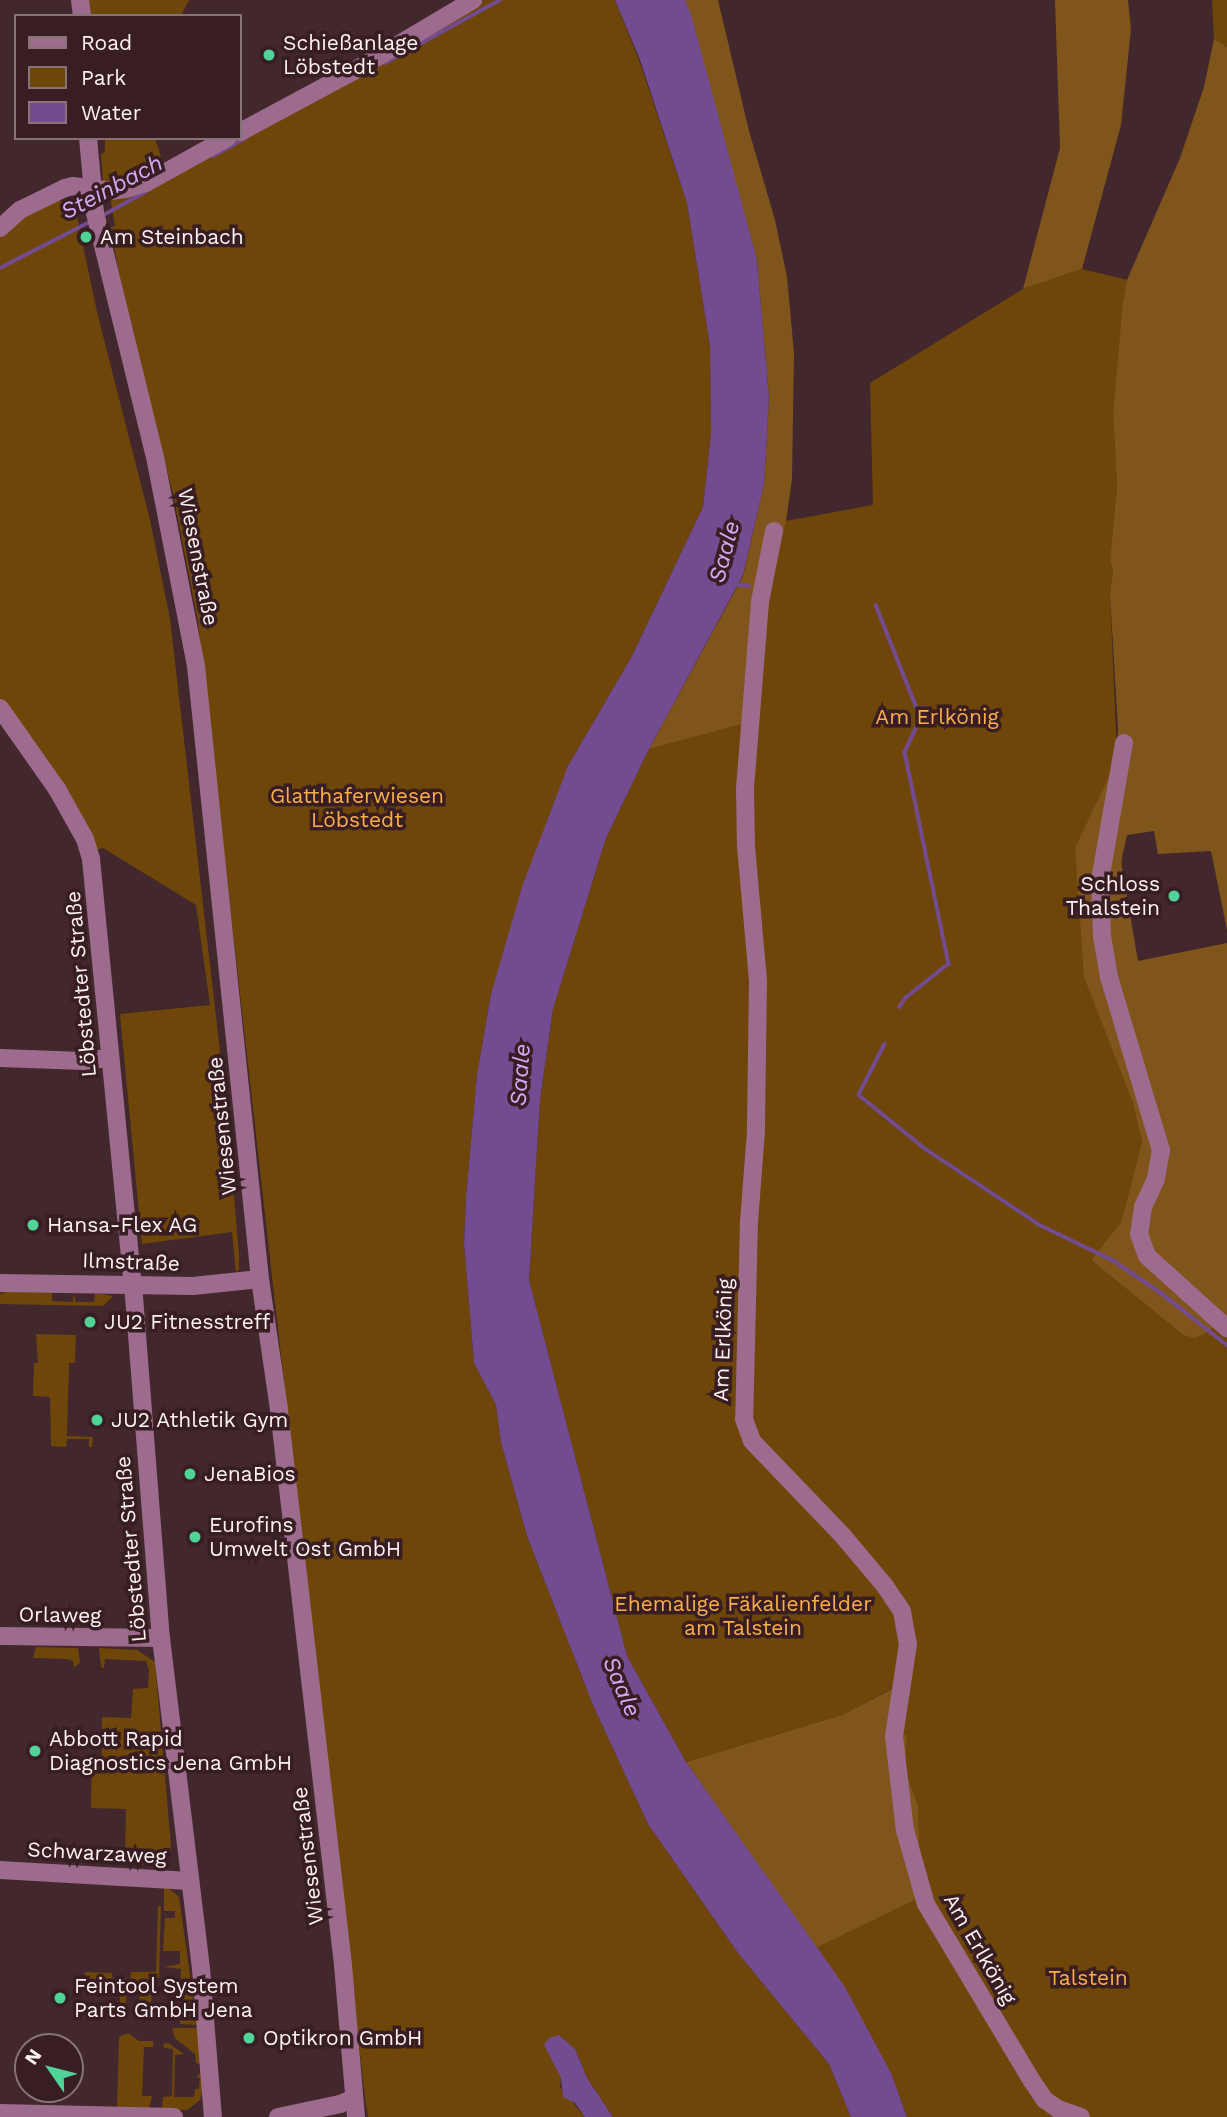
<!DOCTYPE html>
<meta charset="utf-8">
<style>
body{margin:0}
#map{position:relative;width:1227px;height:2117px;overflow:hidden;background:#42282c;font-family:"Work Sans",sans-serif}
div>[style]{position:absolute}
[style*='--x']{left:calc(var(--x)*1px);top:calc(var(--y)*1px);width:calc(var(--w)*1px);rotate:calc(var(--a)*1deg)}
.green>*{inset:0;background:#6e460a}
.forest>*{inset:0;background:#80551b}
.water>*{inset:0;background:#734b90}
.stream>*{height:3.5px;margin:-1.75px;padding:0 1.75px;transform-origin:1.75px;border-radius:1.75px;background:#734b90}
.minor>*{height:18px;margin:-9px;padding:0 9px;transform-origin:9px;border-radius:9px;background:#9d6b8d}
.dots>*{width:19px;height:19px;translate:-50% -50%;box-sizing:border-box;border:4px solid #381e22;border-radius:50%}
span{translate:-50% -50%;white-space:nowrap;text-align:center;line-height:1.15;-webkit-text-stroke:7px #381e22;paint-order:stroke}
.poi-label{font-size:21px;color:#fdf2f3}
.left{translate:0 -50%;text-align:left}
.right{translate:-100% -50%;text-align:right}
.street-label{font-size:21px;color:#fdf2f3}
.park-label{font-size:21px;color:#faae4a}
.water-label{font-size:23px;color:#d4a9f6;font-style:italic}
.legend{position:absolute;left:14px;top:14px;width:228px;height:126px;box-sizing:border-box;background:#381e22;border:2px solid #877376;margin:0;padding:9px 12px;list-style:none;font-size:21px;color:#fdf2f3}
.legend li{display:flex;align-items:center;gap:14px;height:35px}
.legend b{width:35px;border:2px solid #877376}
.north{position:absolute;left:14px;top:2033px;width:70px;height:70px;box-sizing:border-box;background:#381e22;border:2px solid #877376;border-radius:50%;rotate:305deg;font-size:19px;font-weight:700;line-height:28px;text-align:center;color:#fdf2f3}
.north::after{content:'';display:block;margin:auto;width:24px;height:32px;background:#4fd399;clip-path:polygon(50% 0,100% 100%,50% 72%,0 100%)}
</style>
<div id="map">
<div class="green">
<div style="clip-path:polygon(88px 0,189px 0,181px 16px,90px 16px)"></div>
<div style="clip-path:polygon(484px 0,615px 0,639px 60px,687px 203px,710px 346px,711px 433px,703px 507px,632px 656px,568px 766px,491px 994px,477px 1075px,466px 1197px,464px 1243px,474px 1363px,496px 1405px,501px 1442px,527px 1536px,593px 1705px,648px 1824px,738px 1953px,829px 2064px,851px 2117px,613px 2117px,587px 2078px,575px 2049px,561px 2078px,560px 2087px,585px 2117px,368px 2117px,365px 2098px,198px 622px,174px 498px,124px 298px,110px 227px,115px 226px,110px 197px,150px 185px,239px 138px)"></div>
<div style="clip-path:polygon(1212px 0,1227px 0,1227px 47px,1214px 39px)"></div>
<div style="clip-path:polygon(105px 138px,155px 138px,165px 169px,108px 185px,103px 182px,101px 155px,105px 151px)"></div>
<div style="clip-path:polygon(54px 199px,72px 205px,76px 212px,97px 312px,150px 520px,170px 619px,226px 1103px,239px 1255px,239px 1270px,236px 1272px,232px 1232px,142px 1244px,120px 1014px,210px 1005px,196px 905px,103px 848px,96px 850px,0 702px,0 236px,11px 225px)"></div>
<div style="clip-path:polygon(1082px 269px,1127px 280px,1113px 413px,1117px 487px,1110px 560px,1113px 572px,1110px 594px,1132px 1100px,1142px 1142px,1121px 1222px,1091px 1260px,1183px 1335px,1217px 1323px,1227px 1332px,1227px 2117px,907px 2117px,891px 2073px,816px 1948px,921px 1897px,918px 1805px,905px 1769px,907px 1735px,888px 1736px,893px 1688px,842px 1715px,686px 1762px,627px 1656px,529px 1280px,540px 1100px,553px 1009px,606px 838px,649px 749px,756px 719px,765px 603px,783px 526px,786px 521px,873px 505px,870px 383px,1023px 289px)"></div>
<div style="clip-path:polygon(10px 1291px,52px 1292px,52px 1301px,73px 1302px,73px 1293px,76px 1302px,94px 1302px,95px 1293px,113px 1296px,103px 1306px,0 1304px,0 1294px)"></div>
<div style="clip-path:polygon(36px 1334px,76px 1335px,75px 1363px,69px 1363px,67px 1436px,93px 1437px,92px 1447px,89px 1447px,89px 1439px,67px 1439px,66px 1447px,51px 1446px,50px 1397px,33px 1396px,34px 1363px,38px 1363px)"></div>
<div style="clip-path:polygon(36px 1647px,78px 1648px,80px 1663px,74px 1667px,73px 1661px,66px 1659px,33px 1658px)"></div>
<div style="clip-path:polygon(99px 1648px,137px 1650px,155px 1662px,171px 1846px,169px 1856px,156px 1865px,90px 1862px,90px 1856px,125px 1856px,126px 1809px,91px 1808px,92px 1756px,102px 1756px,102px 1717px,131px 1718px,133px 1689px,148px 1688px,149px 1670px,146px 1661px,105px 1659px,104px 1668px,101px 1667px)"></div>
<div style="clip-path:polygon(164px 1884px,179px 1897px,197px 2025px,180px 2024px,181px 1969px,164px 1967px,180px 1964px,180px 1951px,163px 1951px,165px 1918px,175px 1918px,175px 1911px,164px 1911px)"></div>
<div style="clip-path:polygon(158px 1906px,161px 1906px,159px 1978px,152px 1979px,151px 2010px,143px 2010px,139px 2001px,141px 1986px,130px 1985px,131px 1972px,156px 1972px)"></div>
<div style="clip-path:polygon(85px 1972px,112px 1973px,112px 1978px,128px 1978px,125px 2012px,120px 2011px,120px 1985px,85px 1984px)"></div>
<div style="clip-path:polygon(172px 2028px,197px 2028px,203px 2089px,200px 2100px,187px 2110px,162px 2109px,163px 2097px,172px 2096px,173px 2049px,164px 2048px,163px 2044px,168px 2043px,184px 2054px,175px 2055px,174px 2097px,194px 2097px,195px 2089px,199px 2089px,200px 2078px,196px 2077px,200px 2074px,200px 2064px,196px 2063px,195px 2054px,175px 2038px)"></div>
<div style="clip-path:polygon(128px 2033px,139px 2041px,153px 2041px,153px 2047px,144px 2047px,142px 2096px,152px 2096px,149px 2109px,117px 2108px,119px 2037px)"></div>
</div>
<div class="forest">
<div style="clip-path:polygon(685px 0,718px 0,749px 131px,775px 220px,787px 277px,794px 353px,792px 479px,786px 521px,765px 603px,756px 720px,649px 749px,743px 576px,764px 484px,769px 398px,757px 260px)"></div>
<div style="clip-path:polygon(1055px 0,1128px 0,1131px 29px,1121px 125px,1082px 269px,1023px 289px,1060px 148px)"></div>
<div style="clip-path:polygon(1214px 39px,1227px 47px,1227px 930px,1211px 851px,1158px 854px,1154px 831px,1127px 835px,1121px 862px,1138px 961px,1227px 943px,1227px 1332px,1217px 1323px,1209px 1332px,1195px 1338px,1183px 1335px,1091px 1260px,1121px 1222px,1142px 1142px,1132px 1100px,1084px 977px,1075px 848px,1116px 762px,1118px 728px,1110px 594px,1113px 572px,1110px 560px,1117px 487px,1113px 413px,1123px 302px,1127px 280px,1180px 158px,1204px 87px)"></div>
<div style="clip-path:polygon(894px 1688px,889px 1736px,907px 1735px,905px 1769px,918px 1805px,921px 1897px,816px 1948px,686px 1762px,842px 1715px)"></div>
</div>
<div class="water">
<div style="clip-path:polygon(615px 0,685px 0,691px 14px,757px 260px,769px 398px,764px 484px,743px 575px,649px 749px,606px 838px,553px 1009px,540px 1100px,529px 1280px,627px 1656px,686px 1762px,845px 1987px,891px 2073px,907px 2117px,851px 2117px,829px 2064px,738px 1953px,648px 1824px,593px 1705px,527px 1536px,501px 1442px,496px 1405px,474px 1363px,464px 1243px,466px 1197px,477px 1075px,491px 994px,523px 884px,568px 766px,632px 656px,703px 507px,711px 433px,710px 346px,687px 203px,640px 60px)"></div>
<div style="clip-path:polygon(559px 2035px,575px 2049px,587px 2078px,613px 2117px,585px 2117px,575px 2103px,563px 2097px,561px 2078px,544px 2045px,549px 2038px)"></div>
</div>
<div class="stream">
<div style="--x:385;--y:63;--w:131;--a:-28.7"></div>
<div style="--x:213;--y:156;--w:38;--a:-29"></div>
<div style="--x:102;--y:216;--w:51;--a:-29.1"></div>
<div style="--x:0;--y:268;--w:103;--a:-27.1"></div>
<div style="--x:734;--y:584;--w:15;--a:8"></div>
<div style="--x:876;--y:605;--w:122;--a:68.3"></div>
<div style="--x:921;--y:718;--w:38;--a:115"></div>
<div style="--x:905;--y:752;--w:217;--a:78.3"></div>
<div style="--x:949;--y:964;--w:55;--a:141.7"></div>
<div style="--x:906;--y:998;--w:11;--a:124"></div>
<div style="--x:885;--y:1044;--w:57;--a:117"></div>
<div style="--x:859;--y:1095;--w:87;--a:39"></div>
<div style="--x:927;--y:1150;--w:136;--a:33.6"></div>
<div style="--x:1040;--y:1225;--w:82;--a:25.9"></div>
<div style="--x:1114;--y:1261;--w:57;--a:34.2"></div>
<div style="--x:1161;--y:1293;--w:84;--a:38.2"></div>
</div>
<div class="minor">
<div style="--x:80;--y:0;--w:16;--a:83"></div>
<div style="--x:240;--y:132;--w:129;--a:-28.2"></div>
<div style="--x:354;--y:71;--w:139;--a:-30.8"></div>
<div style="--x:88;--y:138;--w:75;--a:84.7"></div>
<div style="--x:95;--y:213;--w:256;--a:76.2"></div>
<div style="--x:156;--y:462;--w:208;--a:78.9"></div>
<div style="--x:196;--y:666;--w:616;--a:84.04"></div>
<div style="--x:260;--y:1279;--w:132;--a:81.7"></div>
<div style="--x:279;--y:1410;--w:559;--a:83.42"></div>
<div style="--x:343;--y:1965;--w:153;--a:85.1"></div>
<div style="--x:0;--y:228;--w:27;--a:-42"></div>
<div style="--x:20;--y:210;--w:50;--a:-26.1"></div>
<div style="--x:65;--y:188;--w:8;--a:-14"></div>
<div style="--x:73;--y:186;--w:38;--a:7"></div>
<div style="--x:111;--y:191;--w:15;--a:-8"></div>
<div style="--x:126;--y:189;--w:21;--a:-17"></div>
<div style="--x:146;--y:183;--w:93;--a:-29.1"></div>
<div style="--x:774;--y:531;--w:72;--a:101.2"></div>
<div style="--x:760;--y:602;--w:189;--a:94.6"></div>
<div style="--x:745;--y:790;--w:56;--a:89"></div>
<div style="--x:746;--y:846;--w:136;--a:84.9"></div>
<div style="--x:758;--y:981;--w:150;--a:90.8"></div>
<div style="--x:756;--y:1131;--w:90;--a:94.4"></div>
<div style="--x:749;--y:1221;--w:198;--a:91.4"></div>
<div style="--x:744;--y:1419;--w:23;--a:70"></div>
<div style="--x:752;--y:1441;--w:132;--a:46.2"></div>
<div style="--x:843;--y:1536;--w:65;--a:50"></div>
<div style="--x:885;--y:1586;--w:30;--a:56"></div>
<div style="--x:902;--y:1611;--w:34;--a:80"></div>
<div style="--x:908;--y:1644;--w:94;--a:98.6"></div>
<div style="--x:894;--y:1737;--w:94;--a:83.3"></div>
<div style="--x:905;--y:1830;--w:77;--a:74.2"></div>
<div style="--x:926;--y:1904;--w:206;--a:59.1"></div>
<div style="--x:1032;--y:2081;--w:23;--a:56"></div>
<div style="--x:1045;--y:2100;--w:16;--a:35"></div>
<div style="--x:1058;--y:2109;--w:24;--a:19"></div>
<div style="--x:0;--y:708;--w:99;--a:54.9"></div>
<div style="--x:57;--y:789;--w:57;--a:60.8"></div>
<div style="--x:85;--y:839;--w:21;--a:73"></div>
<div style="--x:91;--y:859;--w:427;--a:84.4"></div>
<div style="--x:133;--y:1284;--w:355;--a:85.5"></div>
<div style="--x:161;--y:1638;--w:333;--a:83.1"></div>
<div style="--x:201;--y:1969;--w:148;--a:85.4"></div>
<div style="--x:1124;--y:743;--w:140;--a:99.9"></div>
<div style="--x:1100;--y:881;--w:55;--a:87.9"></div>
<div style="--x:1102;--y:936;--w:42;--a:80.3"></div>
<div style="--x:1109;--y:977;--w:181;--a:73.3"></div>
<div style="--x:1161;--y:1150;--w:29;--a:100"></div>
<div style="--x:1156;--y:1179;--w:31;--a:115"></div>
<div style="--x:1143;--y:1207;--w:27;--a:98"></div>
<div style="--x:1139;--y:1234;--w:23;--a:70"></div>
<div style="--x:1147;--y:1256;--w:108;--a:42"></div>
<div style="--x:0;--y:1058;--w:84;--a:2"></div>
<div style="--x:84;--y:1061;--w:26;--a:-7"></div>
<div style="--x:0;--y:1283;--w:193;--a:0.9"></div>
<div style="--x:193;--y:1286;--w:67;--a:-6"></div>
<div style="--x:0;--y:1636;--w:161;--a:0.7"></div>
<div style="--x:0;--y:1870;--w:190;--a:3.3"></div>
<div style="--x:0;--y:2113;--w:174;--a:1.3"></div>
<div style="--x:278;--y:2117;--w:63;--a:-11.8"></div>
<div style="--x:340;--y:2104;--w:15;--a:-23"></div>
</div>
<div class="dots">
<div style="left:269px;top:55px;background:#4fd399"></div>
<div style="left:86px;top:237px;background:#4fd399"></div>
<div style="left:1174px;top:896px;background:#4fd399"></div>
<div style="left:33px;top:1225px;background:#4fd399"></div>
<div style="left:90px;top:1322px;background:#4fd399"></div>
<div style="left:97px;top:1420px;background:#4fd399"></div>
<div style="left:190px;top:1474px;background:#4fd399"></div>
<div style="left:195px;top:1537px;background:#4fd399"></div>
<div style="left:35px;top:1751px;background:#4fd399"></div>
<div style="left:60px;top:1998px;background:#4fd399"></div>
<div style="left:249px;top:2038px;background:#4fd399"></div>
</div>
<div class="poi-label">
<span class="left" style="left:283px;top:55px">Schießanlage<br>Löbstedt</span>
<span class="left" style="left:100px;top:237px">Am Steinbach</span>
<span class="right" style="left:1160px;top:896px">Schloss<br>Thalstein</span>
<span class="left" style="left:47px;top:1225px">Hansa-Flex AG</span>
<span class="left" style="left:104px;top:1322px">JU2 Fitnesstreff</span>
<span class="left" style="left:111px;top:1420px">JU2 Athletik Gym</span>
<span class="left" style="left:204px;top:1474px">JenaBios</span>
<span class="left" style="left:209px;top:1537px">Eurofins<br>Umwelt Ost GmbH</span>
<span class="left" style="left:49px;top:1751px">Abbott Rapid<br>Diagnostics Jena GmbH</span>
<span class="left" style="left:74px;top:1998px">Feintool System<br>Parts GmbH Jena</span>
<span class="left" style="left:263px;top:2038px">Optikron GmbH</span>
</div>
<div class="street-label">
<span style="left:198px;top:557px;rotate:79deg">Wiesenstraße</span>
<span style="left:81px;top:984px;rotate:-95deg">Löbstedter Straße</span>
<span style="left:222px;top:1126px;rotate:-96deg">Wiesenstraße</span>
<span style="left:131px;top:1262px;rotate:2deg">Ilmstraße</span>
<span style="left:723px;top:1340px;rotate:-88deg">Am Erlkönig</span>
<span style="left:131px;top:1549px;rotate:-95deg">Löbstedter Straße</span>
<span style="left:60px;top:1615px;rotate:1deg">Orlaweg</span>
<span style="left:97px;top:1853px;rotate:3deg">Schwarzaweg</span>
<span style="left:308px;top:1856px;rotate:-97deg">Wiesenstraße</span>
<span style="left:980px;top:1949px;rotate:60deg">Am Erlkönig</span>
</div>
<div class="park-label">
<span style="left:937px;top:717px">Am Erlkönig</span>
<span style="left:357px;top:808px">Glatthaferwiesen<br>Löbstedt</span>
<span style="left:743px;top:1616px">Ehemalige Fäkalienfelder<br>am Talstein</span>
<span style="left:1088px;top:1978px">Talstein</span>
</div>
<div class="water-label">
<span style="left:112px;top:188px;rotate:-28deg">Steinbach</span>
<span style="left:725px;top:552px;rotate:-75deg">Saale</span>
<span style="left:521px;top:1075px;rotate:-86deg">Saale</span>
<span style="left:621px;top:1687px;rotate:67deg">Saale</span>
</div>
<ul class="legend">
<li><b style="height:9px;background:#9d6b8d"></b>Road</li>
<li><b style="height:19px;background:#6e460a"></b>Park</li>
<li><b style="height:19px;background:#734b90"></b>Water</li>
</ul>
<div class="north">N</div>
</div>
